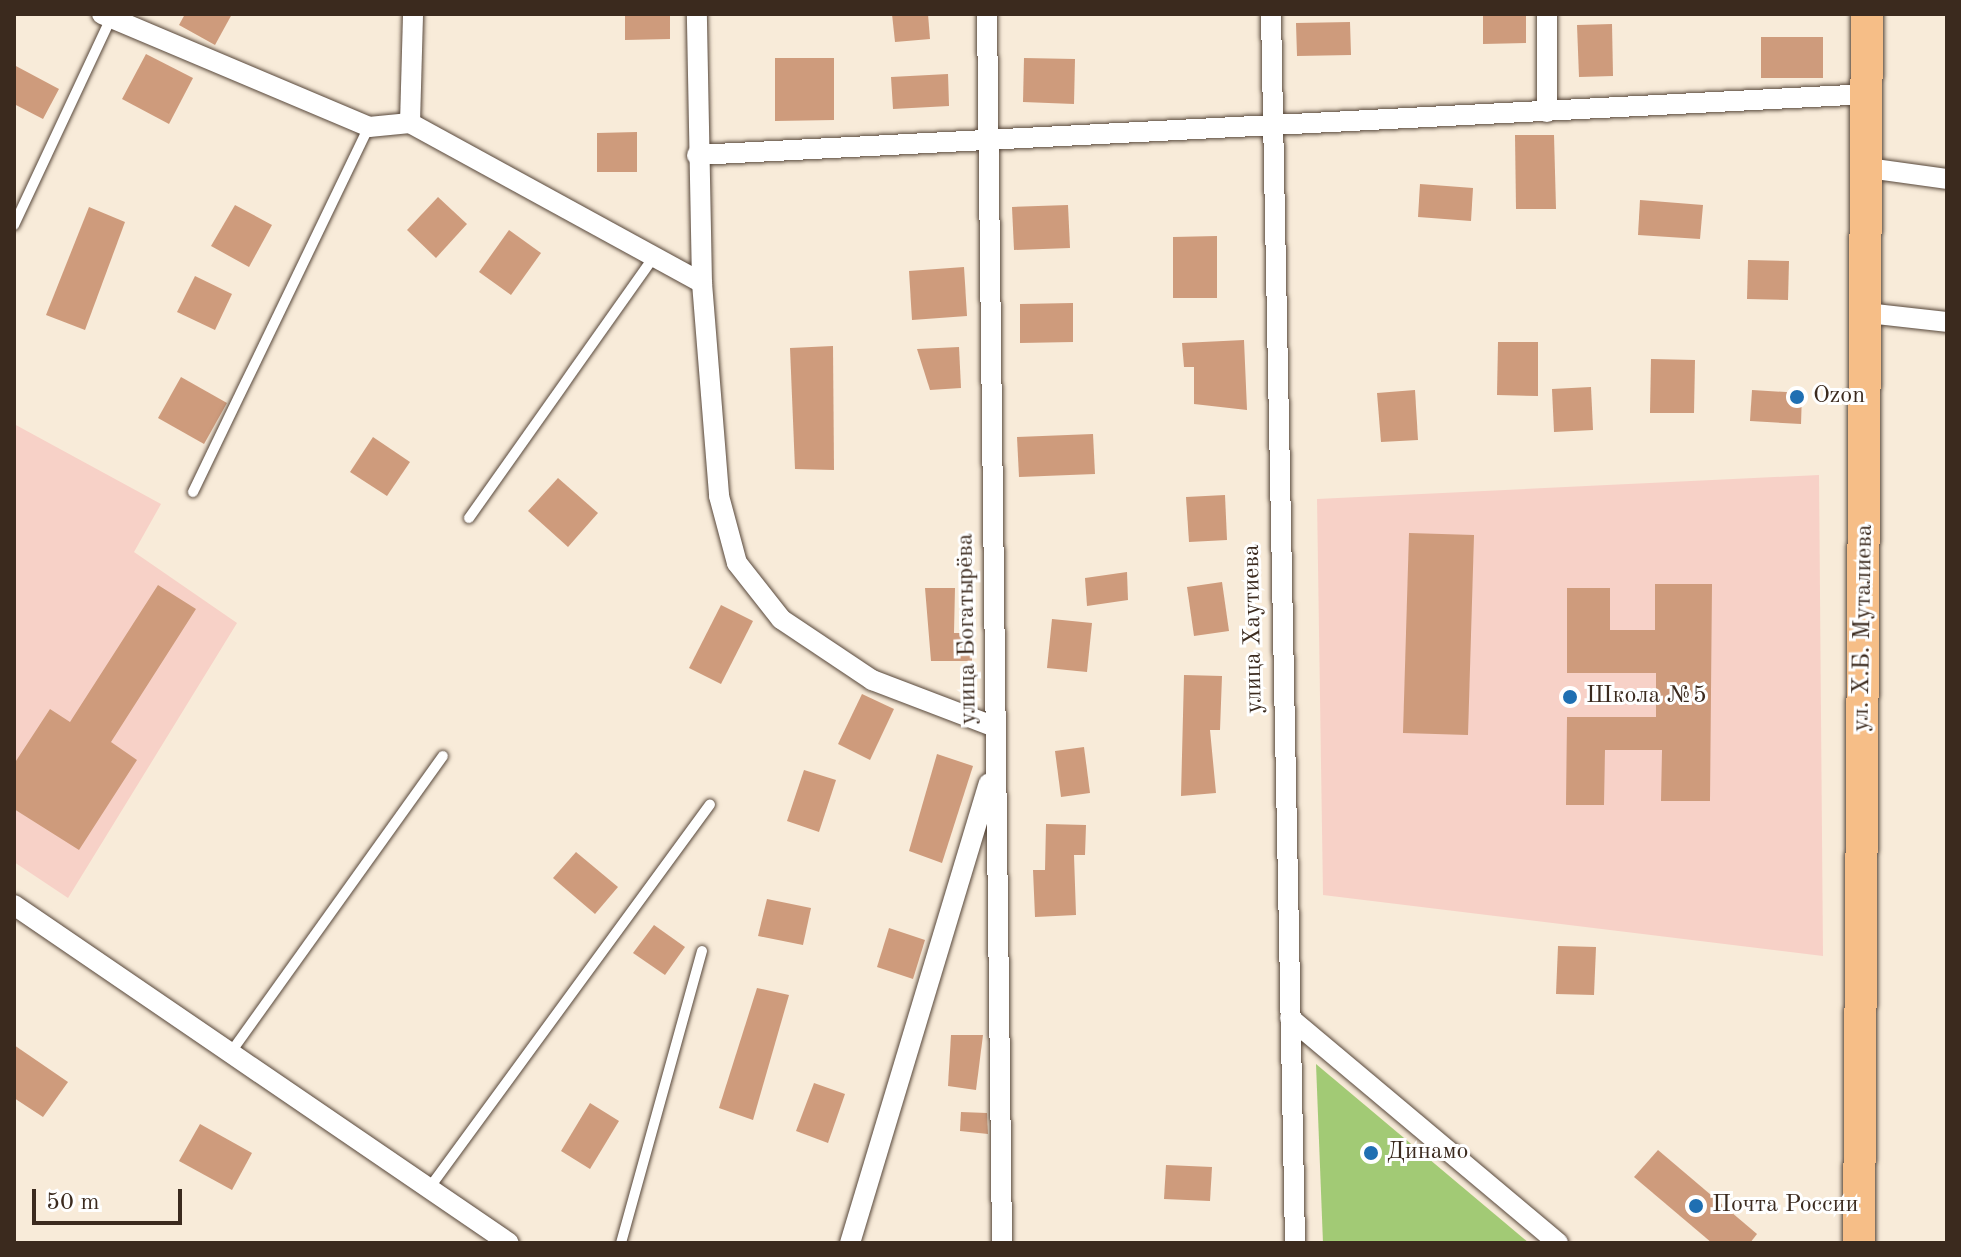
<!DOCTYPE html>
<meta charset="utf-8">
<style>
body{margin:0}
#map{position:relative;width:1961px;height:1257px;overflow:hidden;background:#f8ebd9;font-family:"Old Standard TT",serif}
div>[style]{position:absolute}
[style*='--x']{left:calc(var(--x)*1px);top:calc(var(--y)*1px);width:calc(var(--w)*1px);rotate:calc(var(--a)*1deg)}
.built>*{inset:0;background:#f7d1c7}
.green>*{inset:0;background:#a2ca75}
.building>*{inset:0;background:#ce9b7c}
.roads{filter:drop-shadow(0 0 2px #57473a) drop-shadow(0 0 2px #57473a)}
.service>*{height:10px;margin:-5px;padding:0 5px;transform-origin:5px;border-radius:5px;background:#fff}
.minor>*{height:20px;margin:-10px;padding:0 10px;transform-origin:10px;border-radius:10px;background:#fff}
.primary>*{height:32px;margin:-16px;padding:0 16px;transform-origin:16px;border-radius:16px;background:#f6be87}
.dots>*{width:22px;height:22px;translate:-50% -50%;box-sizing:border-box;border:4px solid #fff;border-radius:50%}
span{translate:-50% -50%;white-space:nowrap;text-align:center;line-height:1.15;-webkit-text-stroke:6px #fff;paint-order:stroke}
.poi-label{font-size:24px;color:#3b2a1e}
.left{translate:0 -50%;text-align:left}
.street-label{font-size:24px;color:#3b2a1e}
.frame{position:absolute;inset:0;border:16px solid #3b2a1e;pointer-events:none}
.scale{position:absolute;left:32px;top:1189px;width:150px;height:36px;box-sizing:border-box;border:4px solid #3b2a1e;border-top:0;padding-left:10px;font-size:24px;line-height:28px;white-space:nowrap;color:#3b2a1e;-webkit-text-stroke:6px #fff;paint-order:stroke}
</style>
<div id="map">
<div class="built">
<div style="clip-path:polygon(14px 424px,161px 504px,134px 552px,237px 623px,68px 898px,14px 862px)"></div>
<div style="clip-path:polygon(1819px 475px,1823px 956px,1323px 895px,1317px 499px)"></div>
</div>
<div class="green">
<div style="clip-path:polygon(1316px 1064px,1529px 1243px,1323px 1243px)"></div>
</div>
<div class="building">
<div style="clip-path:polygon(185px 14px,232px 14px,215px 45px,179px 25px)"></div>
<div style="clip-path:polygon(625px 14px,670px 14px,670px 39px,625px 40px)"></div>
<div style="clip-path:polygon(892px 14px,928px 14px,930px 39px,895px 42px)"></div>
<div style="clip-path:polygon(1483px 14px,1526px 14px,1526px 43px,1483px 44px)"></div>
<div style="clip-path:polygon(1350px 22px,1351px 55px,1297px 56px,1296px 23px)"></div>
<div style="clip-path:polygon(1612px 24px,1613px 76px,1579px 77px,1577px 25px)"></div>
<div style="clip-path:polygon(1761px 37px,1823px 37px,1823px 78px,1761px 78px)"></div>
<div style="clip-path:polygon(146px 54px,193px 78px,169px 124px,122px 99px)"></div>
<div style="clip-path:polygon(775px 58px,834px 58px,834px 120px,775px 121px)"></div>
<div style="clip-path:polygon(1024px 58px,1075px 59px,1074px 104px,1023px 102px)"></div>
<div style="clip-path:polygon(14px 65px,59px 89px,43px 119px,14px 104px)"></div>
<div style="clip-path:polygon(948px 74px,949px 106px,893px 109px,891px 77px)"></div>
<div style="clip-path:polygon(637px 132px,637px 172px,597px 172px,597px 133px)"></div>
<div style="clip-path:polygon(1515px 135px,1554px 135px,1556px 209px,1516px 209px)"></div>
<div style="clip-path:polygon(1420px 184px,1473px 188px,1471px 221px,1418px 217px)"></div>
<div style="clip-path:polygon(438px 197px,467px 224px,436px 258px,407px 230px)"></div>
<div style="clip-path:polygon(1640px 200px,1703px 205px,1700px 239px,1638px 235px)"></div>
<div style="clip-path:polygon(235px 205px,272px 225px,249px 267px,211px 246px)"></div>
<div style="clip-path:polygon(1068px 205px,1070px 248px,1014px 250px,1012px 207px)"></div>
<div style="clip-path:polygon(89px 207px,125px 222px,85px 330px,46px 315px)"></div>
<div style="clip-path:polygon(509px 230px,541px 253px,511px 295px,479px 272px)"></div>
<div style="clip-path:polygon(1217px 236px,1217px 298px,1173px 298px,1173px 237px)"></div>
<div style="clip-path:polygon(1748px 260px,1789px 261px,1788px 300px,1747px 299px)"></div>
<div style="clip-path:polygon(964px 267px,967px 316px,912px 320px,909px 271px)"></div>
<div style="clip-path:polygon(195px 276px,232px 294px,215px 330px,177px 312px)"></div>
<div style="clip-path:polygon(1073px 303px,1073px 342px,1020px 343px,1020px 304px)"></div>
<div style="clip-path:polygon(1244px 340px,1247px 410px,1194px 404px,1194px 367px,1184px 367px,1182px 343px)"></div>
<div style="clip-path:polygon(1498px 342px,1538px 342px,1538px 396px,1497px 395px)"></div>
<div style="clip-path:polygon(833px 346px,834px 470px,795px 469px,790px 348px)"></div>
<div style="clip-path:polygon(959px 347px,961px 388px,930px 390px,917px 349px)"></div>
<div style="clip-path:polygon(1651px 359px,1695px 360px,1694px 413px,1650px 413px)"></div>
<div style="clip-path:polygon(181px 377px,227px 403px,204px 444px,158px 418px)"></div>
<div style="clip-path:polygon(1591px 387px,1593px 430px,1554px 432px,1552px 389px)"></div>
<div style="clip-path:polygon(1415px 390px,1418px 440px,1381px 442px,1377px 393px)"></div>
<div style="clip-path:polygon(1752px 390px,1802px 393px,1801px 424px,1750px 421px)"></div>
<div style="clip-path:polygon(1093px 434px,1095px 474px,1019px 477px,1017px 437px)"></div>
<div style="clip-path:polygon(373px 437px,410px 462px,387px 496px,350px 472px)"></div>
<div style="clip-path:polygon(558px 478px,598px 513px,568px 547px,528px 511px)"></div>
<div style="clip-path:polygon(1225px 495px,1227px 540px,1189px 542px,1186px 497px)"></div>
<div style="clip-path:polygon(1409px 533px,1474px 535px,1468px 735px,1403px 733px)"></div>
<div style="clip-path:polygon(1127px 572px,1128px 600px,1087px 606px,1085px 578px)"></div>
<div style="clip-path:polygon(1222px 582px,1229px 631px,1194px 636px,1187px 587px)"></div>
<div style="clip-path:polygon(1655px 584px,1712px 584px,1710px 801px,1661px 801px,1662px 750px,1605px 750px,1604px 805px,1566px 805px,1567px 717px,1656px 717px,1656px 673px,1567px 673px,1567px 588px,1610px 588px,1610px 630px,1655px 630px)"></div>
<div style="clip-path:polygon(158px 585px,196px 609px,111px 742px,137px 760px,79px 850px,14px 809px,14px 764px,50px 709px,70px 722px)"></div>
<div style="clip-path:polygon(925px 588px,955px 588px,954px 633px,972px 633px,972px 661px,931px 661px)"></div>
<div style="clip-path:polygon(721px 605px,753px 621px,721px 684px,689px 668px)"></div>
<div style="clip-path:polygon(1052px 619px,1092px 623px,1087px 672px,1047px 668px)"></div>
<div style="clip-path:polygon(1184px 675px,1222px 676px,1220px 730px,1210px 730px,1216px 793px,1181px 796px)"></div>
<div style="clip-path:polygon(862px 694px,894px 709px,870px 760px,838px 744px)"></div>
<div style="clip-path:polygon(1084px 747px,1090px 793px,1061px 797px,1055px 751px)"></div>
<div style="clip-path:polygon(937px 754px,973px 766px,942px 863px,909px 851px)"></div>
<div style="clip-path:polygon(804px 770px,836px 780px,819px 832px,787px 821px)"></div>
<div style="clip-path:polygon(1046px 824px,1086px 825px,1085px 855px,1074px 855px,1076px 915px,1035px 917px,1033px 870px,1045px 870px)"></div>
<div style="clip-path:polygon(576px 852px,618px 887px,595px 914px,553px 878px)"></div>
<div style="clip-path:polygon(767px 899px,811px 908px,803px 945px,758px 936px)"></div>
<div style="clip-path:polygon(654px 925px,685px 947px,665px 975px,633px 953px)"></div>
<div style="clip-path:polygon(889px 928px,925px 940px,913px 979px,877px 967px)"></div>
<div style="clip-path:polygon(1558px 946px,1596px 947px,1594px 995px,1556px 994px)"></div>
<div style="clip-path:polygon(757px 988px,789px 995px,753px 1120px,719px 1108px)"></div>
<div style="clip-path:polygon(951px 1035px,983px 1035px,976px 1090px,948px 1086px)"></div>
<div style="clip-path:polygon(14px 1045px,68px 1082px,43px 1117px,14px 1098px)"></div>
<div style="clip-path:polygon(814px 1083px,845px 1094px,828px 1143px,796px 1131px)"></div>
<div style="clip-path:polygon(590px 1103px,619px 1121px,590px 1169px,561px 1151px)"></div>
<div style="clip-path:polygon(961px 1112px,987px 1113px,988px 1134px,960px 1131px)"></div>
<div style="clip-path:polygon(200px 1124px,252px 1153px,232px 1190px,179px 1161px)"></div>
<div style="clip-path:polygon(1658px 1150px,1757px 1234px,1750px 1243px,1712px 1243px,1634px 1177px)"></div>
<div style="clip-path:polygon(1166px 1165px,1212px 1167px,1210px 1201px,1164px 1199px)"></div>
</div>
<div class="roads">
<div class="service">
<div style="--x:14;--y:225;--w:229;--a:-64.9"></div>
<div style="--x:193;--y:492;--w:405;--a:-64.3"></div>
<div style="--x:469;--y:518;--w:320;--a:-54.7"></div>
<div style="--x:231;--y:1052;--w:364;--a:-54.4"></div>
<div style="--x:430;--y:1187;--w:474;--a:-53.8"></div>
<div style="--x:621;--y:1243;--w:303;--a:-74.5"></div>
</div>
<div class="minor">
<div style="--x:102;--y:14;--w:290;--a:22.9"></div>
<div style="--x:369;--y:127;--w:41;--a:-5.6"></div>
<div style="--x:410;--y:123;--w:333;--a:28.7"></div>
<div style="--x:702;--y:283;--w:269;--a:-91.1"></div>
<div style="--x:987;--y:14;--w:1229;--a:89.3"></div>
<div style="--x:1271;--y:14;--w:1229;--a:88.88"></div>
<div style="--x:1547;--y:14;--w:98;--a:90"></div>
<div style="--x:410;--y:123;--w:109;--a:-88.4"></div>
<div style="--x:697;--y:155;--w:1174;--a:-2.98"></div>
<div style="--x:1868;--y:168;--w:80;--a:7.9"></div>
<div style="--x:702;--y:283;--w:214;--a:85.4"></div>
<div style="--x:719;--y:496;--w:69;--a:75"></div>
<div style="--x:737;--y:563;--w:71;--a:51.8"></div>
<div style="--x:781;--y:619;--w:110;--a:33.8"></div>
<div style="--x:872;--y:680;--w:132;--a:20.9"></div>
<div style="--x:1867;--y:313;--w:81;--a:6.4"></div>
<div style="--x:14;--y:905;--w:599;--a:34.33"></div>
<div style="--x:1290;--y:1018;--w:350;--a:40"></div>
<div style="--x:850;--y:1243;--w:480;--a:-73.2"></div>
</div>
<div class="primary">
<div style="--x:1859;--y:1243;--w:1229;--a:-89.63"></div>
</div>
</div>
<div class="dots">
<div style="left:1797px;top:397px;background:#1f6fb2"></div>
<div style="left:1570px;top:697px;background:#1f6fb2"></div>
<div style="left:1371px;top:1153px;background:#1f6fb2"></div>
<div style="left:1696px;top:1206px;background:#1f6fb2"></div>
</div>
<div class="poi-label">
<span class="left" style="left:1813px;top:397px">Ozon</span>
<span class="left" style="left:1586px;top:697px">Школа №5</span>
<span class="left" style="left:1387px;top:1153px">Динамо</span>
<span class="left" style="left:1712px;top:1206px">Почта России</span>
</div>
<div class="street-label">
<span style="left:1864px;top:628px;rotate:-89deg">ул. Х.Б. Муталиева</span>
<span style="left:968px;top:629px;rotate:-91deg">улица Богатырёва</span>
<span style="left:1254px;top:629px;rotate:-91deg">улица Хаутиева</span>
</div>
<div class="frame"></div>
<div class="scale">50 m</div>
</div>
